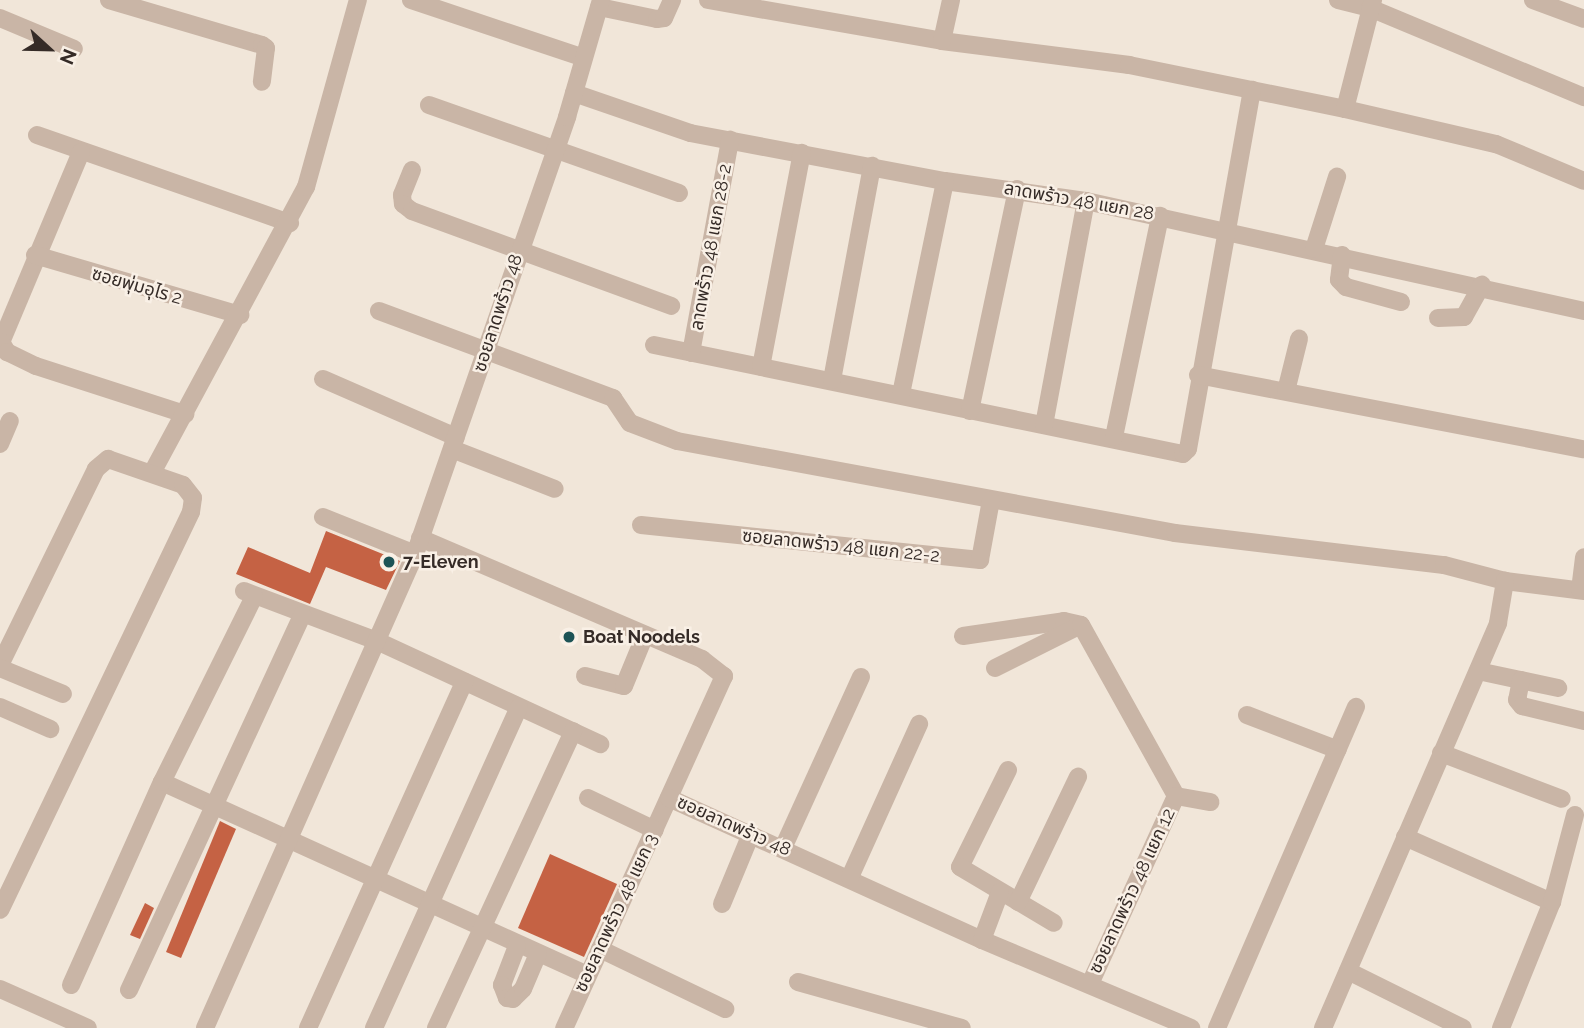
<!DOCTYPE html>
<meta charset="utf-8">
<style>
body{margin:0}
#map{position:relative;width:1584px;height:1028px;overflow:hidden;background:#f1e6d9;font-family:Raleway,"Noto Sans Thai",sans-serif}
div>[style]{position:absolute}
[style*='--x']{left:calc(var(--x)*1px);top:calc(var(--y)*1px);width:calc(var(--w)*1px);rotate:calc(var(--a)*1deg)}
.building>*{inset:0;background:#c56244}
.minor>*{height:18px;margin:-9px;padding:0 9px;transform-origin:9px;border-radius:9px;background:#c9b5a6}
.dots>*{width:19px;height:19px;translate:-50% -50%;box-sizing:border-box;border:4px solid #f9f0e6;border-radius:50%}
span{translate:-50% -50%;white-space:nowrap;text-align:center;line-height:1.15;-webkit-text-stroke:5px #f9f0e6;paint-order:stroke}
.street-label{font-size:18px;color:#352b27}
.poi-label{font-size:18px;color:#352b27;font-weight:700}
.left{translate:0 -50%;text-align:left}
.north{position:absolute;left:14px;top:14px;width:70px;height:70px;-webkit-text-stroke:5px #f9f0e6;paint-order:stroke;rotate:112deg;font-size:19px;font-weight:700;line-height:28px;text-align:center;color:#352b27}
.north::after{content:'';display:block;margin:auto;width:24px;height:32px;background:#352b27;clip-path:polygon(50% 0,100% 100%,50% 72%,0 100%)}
</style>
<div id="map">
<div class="building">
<div style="clip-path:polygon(326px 531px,400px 561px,386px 590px,326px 567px,310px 604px,236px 574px,248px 547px,310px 573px)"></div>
<div style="clip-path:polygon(220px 821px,236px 829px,181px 958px,166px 952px)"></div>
<div style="clip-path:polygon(550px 854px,617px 884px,584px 957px,518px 928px)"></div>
<div style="clip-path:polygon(145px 903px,154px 908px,140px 939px,130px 935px)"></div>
</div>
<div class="minor">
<div style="--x:109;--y:0;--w:159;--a:16.4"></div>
<div style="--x:262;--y:45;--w:5;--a:37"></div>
<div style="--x:266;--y:48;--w:34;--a:97"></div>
<div style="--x:411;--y:0;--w:182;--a:18.5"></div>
<div style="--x:708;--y:0;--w:238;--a:9.9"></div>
<div style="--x:942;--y:41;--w:189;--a:7.3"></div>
<div style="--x:1129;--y:65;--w:220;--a:11.5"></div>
<div style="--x:1345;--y:109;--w:155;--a:13.1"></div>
<div style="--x:1496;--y:144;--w:95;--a:22.8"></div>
<div style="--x:1338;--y:0;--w:33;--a:14"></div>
<div style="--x:1370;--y:8;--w:232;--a:22.6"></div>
<div style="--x:1533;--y:0;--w:54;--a:20.4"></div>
<div style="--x:599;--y:7;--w:59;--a:11.7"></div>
<div style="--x:657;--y:19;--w:7;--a:-8"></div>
<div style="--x:664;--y:18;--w:20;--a:-66"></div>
<div style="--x:0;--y:18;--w:80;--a:22.7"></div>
<div style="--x:942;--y:41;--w:42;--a:-77.6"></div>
<div style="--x:574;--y:93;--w:123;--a:19"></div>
<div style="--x:690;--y:133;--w:259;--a:10.7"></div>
<div style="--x:945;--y:181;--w:142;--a:8.1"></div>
<div style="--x:1086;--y:201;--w:510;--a:12.46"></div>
<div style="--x:429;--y:105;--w:265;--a:19.4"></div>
<div style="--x:1345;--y:109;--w:113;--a:-75.6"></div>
<div style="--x:37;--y:135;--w:268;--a:19.2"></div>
<div style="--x:81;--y:152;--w:206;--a:112.8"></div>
<div style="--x:1;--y:342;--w:12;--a:59"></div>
<div style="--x:7;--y:352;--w:32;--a:26"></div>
<div style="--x:36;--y:366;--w:157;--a:17.9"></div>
<div style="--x:412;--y:170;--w:27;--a:112"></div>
<div style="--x:402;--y:195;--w:9;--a:84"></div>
<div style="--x:403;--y:204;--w:11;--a:38"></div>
<div style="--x:412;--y:211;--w:276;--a:20.1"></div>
<div style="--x:1314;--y:249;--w:76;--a:-72.3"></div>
<div style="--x:35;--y:255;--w:214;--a:16.3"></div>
<div style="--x:1342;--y:255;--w:25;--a:97"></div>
<div style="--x:1339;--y:280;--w:10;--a:45"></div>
<div style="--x:1346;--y:287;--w:57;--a:15.3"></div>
<div style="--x:379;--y:311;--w:250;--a:20.4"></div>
<div style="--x:613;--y:398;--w:30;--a:56"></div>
<div style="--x:630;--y:423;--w:50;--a:21"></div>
<div style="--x:677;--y:441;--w:506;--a:10.47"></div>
<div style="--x:1175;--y:533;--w:271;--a:6.8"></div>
<div style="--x:1444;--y:565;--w:63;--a:14.7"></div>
<div style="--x:1505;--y:581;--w:80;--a:7.2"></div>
<div style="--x:1438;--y:318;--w:26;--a:-2"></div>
<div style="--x:1464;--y:317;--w:37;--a:-61"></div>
<div style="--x:654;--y:345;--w:540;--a:11.64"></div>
<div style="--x:1183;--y:454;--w:7;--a:-45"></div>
<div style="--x:1188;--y:449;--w:365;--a:-79.9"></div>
<div style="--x:691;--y:353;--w:217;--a:-79.6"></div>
<div style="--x:761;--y:367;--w:218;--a:-79.2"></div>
<div style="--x:1198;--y:375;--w:393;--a:10.9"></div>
<div style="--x:323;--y:379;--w:145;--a:23.6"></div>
<div style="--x:832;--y:380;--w:218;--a:-79.4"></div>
<div style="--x:1286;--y:391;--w:54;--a:-76"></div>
<div style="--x:901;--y:394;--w:217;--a:-78.3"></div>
<div style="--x:970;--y:411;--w:227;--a:-78"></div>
<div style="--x:1044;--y:425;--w:228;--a:-79.4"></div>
<div style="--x:1114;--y:437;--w:226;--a:-78.2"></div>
<div style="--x:0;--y:444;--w:25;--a:-67"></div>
<div style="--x:452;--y:449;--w:110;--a:21.2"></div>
<div style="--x:153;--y:471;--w:323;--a:-61.7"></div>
<div style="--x:306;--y:187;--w:194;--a:-74.5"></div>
<div style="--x:323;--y:517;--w:99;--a:21.9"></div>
<div style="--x:641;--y:525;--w:341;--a:5.9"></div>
<div style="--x:980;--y:560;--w:61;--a:-79.6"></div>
<div style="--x:420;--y:538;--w:307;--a:23.2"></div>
<div style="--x:702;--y:659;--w:28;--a:38"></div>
<div style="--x:724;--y:676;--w:387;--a:114.4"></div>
<div style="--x:1580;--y:590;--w:33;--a:-83"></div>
<div style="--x:244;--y:591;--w:142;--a:20.6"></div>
<div style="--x:377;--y:641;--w:246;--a:24.8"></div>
<div style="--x:963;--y:636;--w:102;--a:-8.4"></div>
<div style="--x:1064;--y:621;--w:17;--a:13"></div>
<div style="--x:0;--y:665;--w:218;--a:-63.9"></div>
<div style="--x:96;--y:469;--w:16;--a:-40"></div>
<div style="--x:108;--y:459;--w:79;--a:19.1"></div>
<div style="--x:183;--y:485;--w:16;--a:52"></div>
<div style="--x:193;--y:498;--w:14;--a:98"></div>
<div style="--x:191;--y:512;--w:441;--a:115.6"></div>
<div style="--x:0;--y:668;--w:68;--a:22.4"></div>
<div style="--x:995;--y:668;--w:96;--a:-26.6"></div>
<div style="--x:1081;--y:625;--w:196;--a:60.9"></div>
<div style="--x:1176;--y:796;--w:207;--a:114.6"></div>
<div style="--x:1478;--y:671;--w:82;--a:12"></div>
<div style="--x:585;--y:676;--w:40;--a:14.4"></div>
<div style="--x:624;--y:686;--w:55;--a:-67.6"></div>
<div style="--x:1521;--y:680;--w:20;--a:101"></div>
<div style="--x:1517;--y:700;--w:8;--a:50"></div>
<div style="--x:1522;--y:706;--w:64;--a:13.6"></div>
<div style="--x:0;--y:707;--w:55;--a:23.7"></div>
<div style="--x:1247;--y:715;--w:97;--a:21"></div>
<div style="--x:1441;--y:753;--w:129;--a:20.8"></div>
<div style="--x:1008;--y:770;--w:108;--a:116.3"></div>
<div style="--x:960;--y:867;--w:109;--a:30.8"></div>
<div style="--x:162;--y:782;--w:467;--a:24.4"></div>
<div style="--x:1176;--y:796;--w:35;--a:10"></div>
<div style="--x:588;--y:798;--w:74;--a:25.5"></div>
<div style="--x:669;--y:798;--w:344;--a:24.4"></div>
<div style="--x:982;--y:940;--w:227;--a:22.8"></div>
<div style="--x:1405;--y:837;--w:161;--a:23.9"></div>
<div style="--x:783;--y:848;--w:188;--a:-65.5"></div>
<div style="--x:850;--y:877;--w:168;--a:-65.7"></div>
<div style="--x:1018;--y:902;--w:139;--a:-64.4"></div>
<div style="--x:722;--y:904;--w:76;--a:-67.5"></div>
<div style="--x:982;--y:940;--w:51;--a:-69.4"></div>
<div style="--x:517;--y:946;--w:42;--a:111"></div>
<div style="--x:502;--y:985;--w:14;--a:69"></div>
<div style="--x:507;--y:998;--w:6;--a:9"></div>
<div style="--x:513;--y:999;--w:14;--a:-45"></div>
<div style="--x:523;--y:989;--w:38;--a:-67"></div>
<div style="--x:600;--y:949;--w:139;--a:25.6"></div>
<div style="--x:1348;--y:971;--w:128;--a:26.4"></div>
<div style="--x:798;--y:982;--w:170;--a:15.7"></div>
<div style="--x:71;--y:985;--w:222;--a:-65.9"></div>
<div style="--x:162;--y:782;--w:207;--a:-63.6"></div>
<div style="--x:0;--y:989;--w:96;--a:23.9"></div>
<div style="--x:129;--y:990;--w:413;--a:-65.2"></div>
<div style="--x:205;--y:1028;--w:518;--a:-66.1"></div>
<div style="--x:415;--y:554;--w:463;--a:-70.8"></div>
<div style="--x:567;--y:117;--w:122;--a:-73.8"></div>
<div style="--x:308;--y:1028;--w:380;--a:-65.7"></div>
<div style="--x:374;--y:1028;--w:352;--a:-65.7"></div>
<div style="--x:436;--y:1028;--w:327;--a:-65.2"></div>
<div style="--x:1217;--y:1028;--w:350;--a:-66.6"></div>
<div style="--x:1323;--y:1028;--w:441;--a:-66.6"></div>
<div style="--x:1498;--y:623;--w:43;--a:-80.5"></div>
<div style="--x:1501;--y:1028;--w:136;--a:-68"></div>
<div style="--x:1552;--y:902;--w:90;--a:-75.2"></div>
</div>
<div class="dots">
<div style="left:389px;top:562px;background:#1d5356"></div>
<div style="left:569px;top:637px;background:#1d5356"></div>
</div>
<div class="street-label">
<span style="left:1079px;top:201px;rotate:10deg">ลาดพร้าว 48 แยก 28</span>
<span style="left:711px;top:247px;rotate:-80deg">ลาดพร้าว 48 แยก 28-2</span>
<span style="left:137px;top:286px;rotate:16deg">ซอยพุ่มอุไร 2</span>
<span style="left:498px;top:313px;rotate:-72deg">ซอยลาดพร้าว 48</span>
<span style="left:841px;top:546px;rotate:6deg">ซอยลาดพร้าว 48 แยก 22-2</span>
<span style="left:734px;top:826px;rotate:24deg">ซอยลาดพร้าว 48</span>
<span style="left:1132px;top:891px;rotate:-65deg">ซอยลาดพร้าว 48 แยก 12</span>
<span style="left:616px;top:913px;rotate:-65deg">ซอยลาดพร้าว 48 แยก 3</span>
</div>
<div class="poi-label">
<span class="left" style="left:403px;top:562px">7-Eleven</span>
<span class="left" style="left:583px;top:637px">Boat Noodels</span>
</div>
<div class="north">N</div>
</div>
